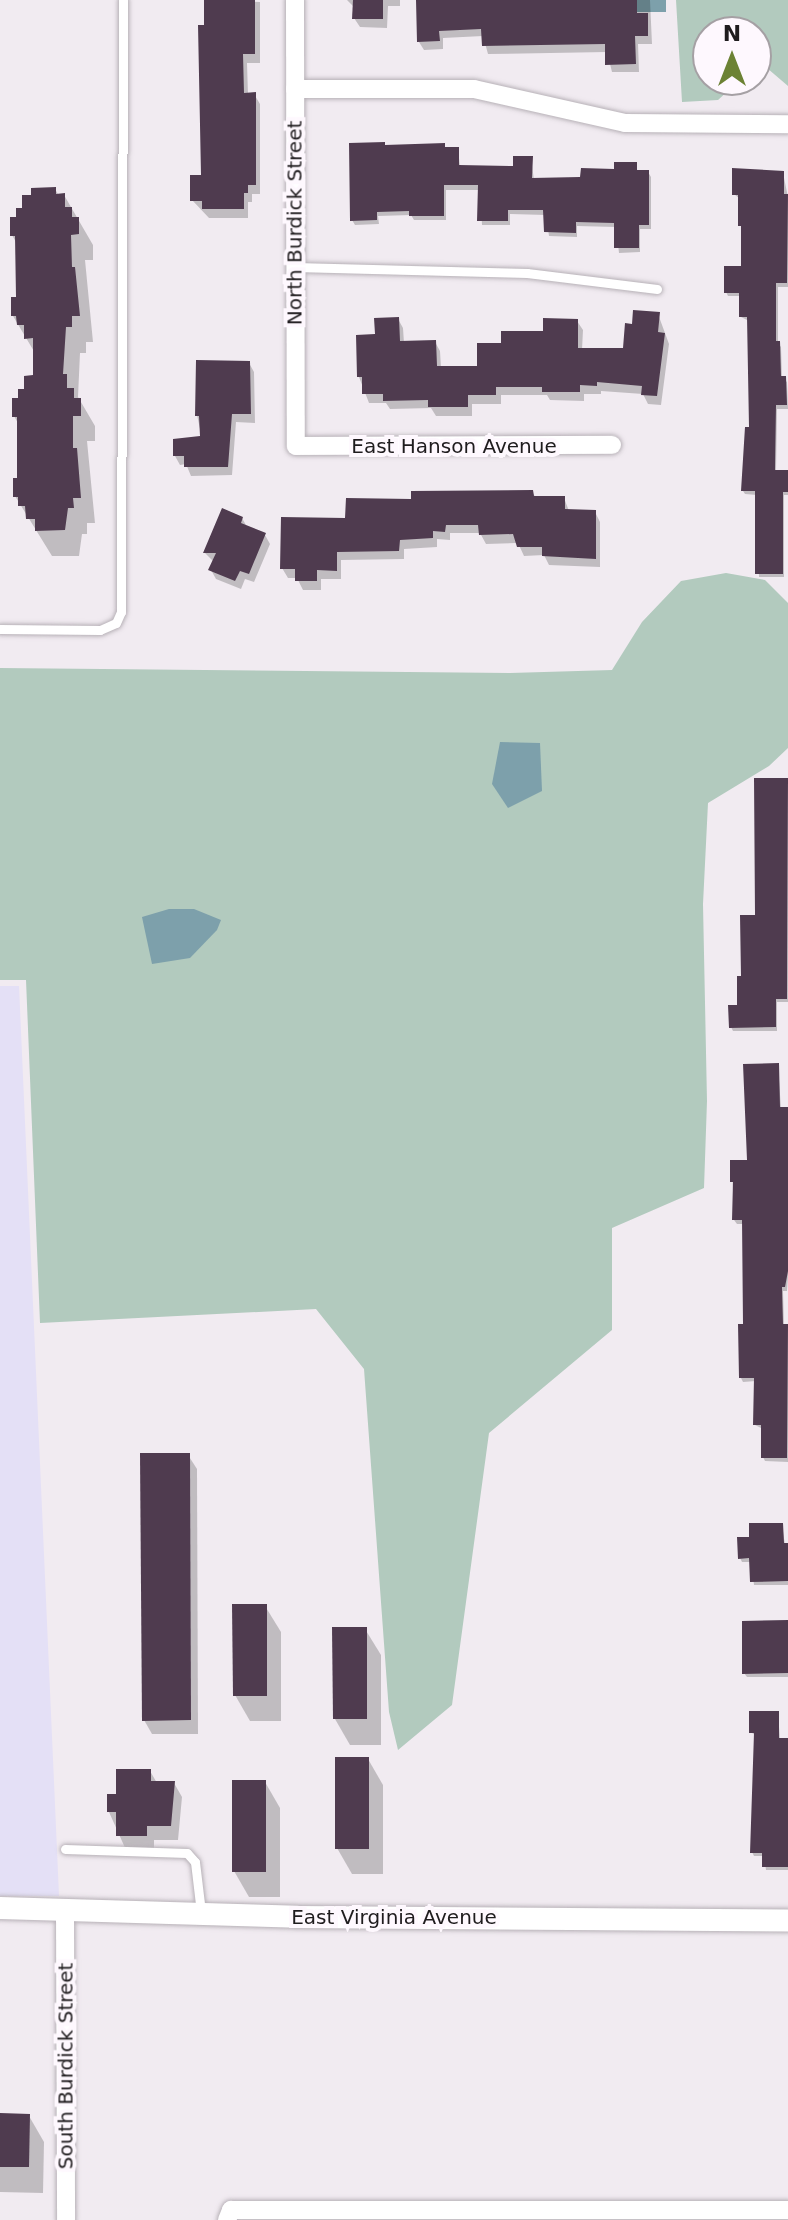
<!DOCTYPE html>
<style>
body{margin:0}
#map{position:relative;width:788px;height:2220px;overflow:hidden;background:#f1ebf1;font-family:"DejaVu Sans",sans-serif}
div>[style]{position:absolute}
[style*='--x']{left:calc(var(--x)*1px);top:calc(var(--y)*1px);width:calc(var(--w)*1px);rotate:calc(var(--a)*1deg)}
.commercial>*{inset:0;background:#e4e0f6}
.green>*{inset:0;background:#b2cabe}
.water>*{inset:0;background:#7da0ab}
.shadow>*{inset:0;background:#0003}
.building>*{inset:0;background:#4f3b4f}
.roads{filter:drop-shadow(0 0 2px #b7b1b7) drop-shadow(0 0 2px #b7b1b7)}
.service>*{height:9px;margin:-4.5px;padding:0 4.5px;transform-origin:4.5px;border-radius:4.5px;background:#fff}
.minor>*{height:18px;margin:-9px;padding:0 9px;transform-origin:9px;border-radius:9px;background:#fff}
.tertiary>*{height:22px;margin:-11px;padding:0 11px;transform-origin:11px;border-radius:11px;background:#fff}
span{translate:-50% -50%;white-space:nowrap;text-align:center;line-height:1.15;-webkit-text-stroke:8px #fef8fe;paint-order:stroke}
.street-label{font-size:20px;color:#1f1c1e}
.north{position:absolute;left:692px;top:16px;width:80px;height:80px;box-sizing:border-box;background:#fef8fe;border:2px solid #a5a0a4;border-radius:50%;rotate:0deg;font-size:22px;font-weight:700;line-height:32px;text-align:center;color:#1f1c1e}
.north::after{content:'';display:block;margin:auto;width:28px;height:36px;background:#6c8234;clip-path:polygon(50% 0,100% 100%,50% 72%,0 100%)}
</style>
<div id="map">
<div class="commercial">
<div style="clip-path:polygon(0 986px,19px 986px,59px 1896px,0 1896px)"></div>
</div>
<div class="green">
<div style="clip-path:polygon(676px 0,788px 0,788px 86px,760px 62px,756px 65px,756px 32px,708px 32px,708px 80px,740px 80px,718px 100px,682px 102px)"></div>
<div style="clip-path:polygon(726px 573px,765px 580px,788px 603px,788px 748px,769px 766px,708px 803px,703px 904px,707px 1101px,704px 1188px,612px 1228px,612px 1330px,489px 1433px,452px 1705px,398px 1750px,389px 1712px,364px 1369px,316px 1309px,40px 1323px,26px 980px,0 980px,0 668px,510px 673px,612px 670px,642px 622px,681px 581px)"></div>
</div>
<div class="water">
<div style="clip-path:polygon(637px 0,666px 0,666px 12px,637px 12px)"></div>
<div style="clip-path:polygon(500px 742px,540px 743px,542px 791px,508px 808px,492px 784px)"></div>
<div style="clip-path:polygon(169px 909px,194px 909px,221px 920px,217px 930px,190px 958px,152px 964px,142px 917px)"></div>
</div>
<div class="shadow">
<div style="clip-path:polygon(208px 0,260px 2px,260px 63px,247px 63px,248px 95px,254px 94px,260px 104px,260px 194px,252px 194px,252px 202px,248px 202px,248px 218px,209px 218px,192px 200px,203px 177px)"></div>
<div style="clip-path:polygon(347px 0,400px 0,400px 6px,388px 6px,387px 28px,360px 27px,354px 18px,354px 7px)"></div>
<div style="clip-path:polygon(418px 0,650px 0,652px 44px,638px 44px,639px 72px,612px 72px,607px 52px,488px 54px,483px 36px,443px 38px,443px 49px,424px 50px,419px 42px)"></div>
<div style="clip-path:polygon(446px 149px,458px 149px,460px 167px,515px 168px,531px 158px,534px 180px,582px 179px,635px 164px,638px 172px,648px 172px,651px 177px,651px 229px,640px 229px,640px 252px,619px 253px,616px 227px,577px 226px,577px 237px,549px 236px,546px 215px,510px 214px,510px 225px,482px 225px,480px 190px,446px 190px,446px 220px,414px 220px,411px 215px,378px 216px,379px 224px,355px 225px,352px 220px)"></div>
<div style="clip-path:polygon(783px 173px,788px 197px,788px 287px,778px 287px,778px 343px,781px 347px,782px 378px,787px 382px,788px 409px,777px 409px,776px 472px,788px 473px,788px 495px,784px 495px,784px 577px,759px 577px,757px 495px,745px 494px,743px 491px,751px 429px,749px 321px,741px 317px,741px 296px,728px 296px,726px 292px,743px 268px,740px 199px,734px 194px)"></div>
<div style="clip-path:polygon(55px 189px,59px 196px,64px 195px,93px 245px,93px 260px,85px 260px,93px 342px,86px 342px,86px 353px,80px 353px,78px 397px,95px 426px,95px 441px,87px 441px,95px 523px,87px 523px,87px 534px,82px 534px,79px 556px,52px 556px,15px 496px,19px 480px,19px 425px,14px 416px,35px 377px,35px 353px,13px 316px,18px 299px,17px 244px,12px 235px,24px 210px)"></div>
<div style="clip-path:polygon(658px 314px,669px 344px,661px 405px,648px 404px,643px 394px,601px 391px,601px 394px,584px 394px,584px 401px,550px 400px,547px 395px,501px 395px,501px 404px,472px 404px,472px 416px,436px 416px,431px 408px,390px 409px,386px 403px,369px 403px,359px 377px,377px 336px,398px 319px,403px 328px,404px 343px,435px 342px,440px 351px,441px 368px,479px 368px,503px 345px,577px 321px,583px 330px,582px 350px,625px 350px,634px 326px)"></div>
<div style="clip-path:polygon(249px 363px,254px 372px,255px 423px,236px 422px,232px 475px,191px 476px,186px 464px,180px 465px,175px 456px,202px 438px,197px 415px)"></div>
<div style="clip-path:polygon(532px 492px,536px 498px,564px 498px,569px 511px,595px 512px,600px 522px,600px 567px,549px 565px,544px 555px,524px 556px,518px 543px,486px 544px,480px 533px,450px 533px,450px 540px,437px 539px,437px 547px,404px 549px,404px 559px,341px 560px,341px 579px,321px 579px,321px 590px,303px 590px,297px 578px,288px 578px,282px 568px,347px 520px,413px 501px)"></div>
<div style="clip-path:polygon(242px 518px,247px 527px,265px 535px,270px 544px,254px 582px,245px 579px,241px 589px,216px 579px,211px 570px,214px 562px,205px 553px)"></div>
<div style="clip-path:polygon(787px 780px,788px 1002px,777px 1002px,777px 1031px,733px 1031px,731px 1027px,739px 1007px)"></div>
<div style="clip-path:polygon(778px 1065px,781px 1109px,788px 1112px,788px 1275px,787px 1291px,783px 1291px,784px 1326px,788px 1326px,788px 1462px,765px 1461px,763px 1457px,763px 1429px,755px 1425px,756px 1381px,743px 1382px,741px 1378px,745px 1326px,744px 1224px,737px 1224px,734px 1220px,732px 1162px,749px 1162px)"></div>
<div style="clip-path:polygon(188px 1455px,197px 1469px,198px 1734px,152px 1734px,144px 1720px)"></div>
<div style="clip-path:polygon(782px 1525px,785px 1545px,788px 1545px,788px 1585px,754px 1585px,751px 1562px,742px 1562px,740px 1558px,751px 1539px)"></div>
<div style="clip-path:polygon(265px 1606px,281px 1632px,281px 1721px,250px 1721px,235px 1695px)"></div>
<div style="clip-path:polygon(788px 1622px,788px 1677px,747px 1677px,744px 1673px)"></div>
<div style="clip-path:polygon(365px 1629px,381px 1655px,381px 1745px,350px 1745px,335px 1719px)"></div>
<div style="clip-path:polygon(778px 1713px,780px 1740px,788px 1740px,788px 1870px,766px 1870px,764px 1856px,754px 1856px,752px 1852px,756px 1736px,751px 1732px)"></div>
<div style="clip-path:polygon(368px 1759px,383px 1785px,383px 1874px,352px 1874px,337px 1848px)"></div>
<div style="clip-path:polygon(150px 1771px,157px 1783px,174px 1783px,182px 1797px,178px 1840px,154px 1840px,154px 1850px,126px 1850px,109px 1812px,118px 1796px)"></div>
<div style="clip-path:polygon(265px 1782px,280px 1808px,280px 1897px,249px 1897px,234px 1871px)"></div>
<div style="clip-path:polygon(0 2115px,29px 2116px,44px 2142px,43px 2193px,0 2192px)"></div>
</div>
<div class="building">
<div style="clip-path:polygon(204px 0,255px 0,255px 54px,243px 54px,244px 93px,256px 92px,256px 185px,248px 185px,248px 193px,244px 193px,244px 209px,202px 209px,202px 201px,190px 201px,190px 175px,201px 175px,198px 25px,204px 25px)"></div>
<div style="clip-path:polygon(353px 0,383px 0,383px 19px,352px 19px)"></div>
<div style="clip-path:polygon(416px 0,637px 0,637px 13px,648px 13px,648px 36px,635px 36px,636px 64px,605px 65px,605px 44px,482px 46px,481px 29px,439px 31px,440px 41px,417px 42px)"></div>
<div style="clip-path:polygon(385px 142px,385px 145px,445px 143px,445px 147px,459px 147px,459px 165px,513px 166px,513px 156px,533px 156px,532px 178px,580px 177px,581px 168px,614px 169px,614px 162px,637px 162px,637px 170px,649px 170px,649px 225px,639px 225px,639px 248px,614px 248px,614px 223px,576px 222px,576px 233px,544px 232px,543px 210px,508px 210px,508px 221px,477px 221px,478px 185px,444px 185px,444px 216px,409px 216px,409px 211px,377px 212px,377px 220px,350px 221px,349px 143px)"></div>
<div style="clip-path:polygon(732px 168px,784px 171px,784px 194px,788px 194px,787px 283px,776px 283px,776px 341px,780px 341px,781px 376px,786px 376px,787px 405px,776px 405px,775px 470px,788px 470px,788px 492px,783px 492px,783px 574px,755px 574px,755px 491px,741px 491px,745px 427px,749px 427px,747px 317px,739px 317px,739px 293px,724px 293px,724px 266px,741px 266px,741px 226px,738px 226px,738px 195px,732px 195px)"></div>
<div style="clip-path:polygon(56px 187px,56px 194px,65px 193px,65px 207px,72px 207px,72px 217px,79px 217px,79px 234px,71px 235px,72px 267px,75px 267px,80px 316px,72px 316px,72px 327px,66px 327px,63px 374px,67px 374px,67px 388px,74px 388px,74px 398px,81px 398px,81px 416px,73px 416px,73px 448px,77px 448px,81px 498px,73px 498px,74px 508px,68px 508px,65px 530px,35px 531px,35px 519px,26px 519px,25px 506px,18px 506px,18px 497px,13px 497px,13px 478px,17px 478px,17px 417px,12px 417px,12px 398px,18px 398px,18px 389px,24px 389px,24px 376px,33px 375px,33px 338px,24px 339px,24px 325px,17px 325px,16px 316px,11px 316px,11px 297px,16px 297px,15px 236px,10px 236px,10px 217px,16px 217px,16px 208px,22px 208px,22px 195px,31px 195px,31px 188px)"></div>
<div style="clip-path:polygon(633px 310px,660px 312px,658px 332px,665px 333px,657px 396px,641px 395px,642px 386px,597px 382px,597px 386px,580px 385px,580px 392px,542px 392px,542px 387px,496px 387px,496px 395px,468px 395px,468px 407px,428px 407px,428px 400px,383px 401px,383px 394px,362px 394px,362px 377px,357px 377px,356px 335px,375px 334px,374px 318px,399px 317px,400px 341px,436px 340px,437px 366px,477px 366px,477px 343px,501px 343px,501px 331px,543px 331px,543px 318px,578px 319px,578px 348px,623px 348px,625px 323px,632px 324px)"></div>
<div style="clip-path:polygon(196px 360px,250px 361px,251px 414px,232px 414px,228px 467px,184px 467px,184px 456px,173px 456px,173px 439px,200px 436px,199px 416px,195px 416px)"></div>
<div style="clip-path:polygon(533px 490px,534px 496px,565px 496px,565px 509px,596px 510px,596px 559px,542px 556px,542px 547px,517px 547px,513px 534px,479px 535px,478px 525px,446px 525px,445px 532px,433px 531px,433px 538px,400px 540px,399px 551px,337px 552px,337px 571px,317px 570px,317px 581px,295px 581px,295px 569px,280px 569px,281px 517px,345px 518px,346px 498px,411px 499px,411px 491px)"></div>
<div style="clip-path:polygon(222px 508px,243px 517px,241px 523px,266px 533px,249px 574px,240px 571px,235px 581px,208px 570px,216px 553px,203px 553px)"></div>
<div style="clip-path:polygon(754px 778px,788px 778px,787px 999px,776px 999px,776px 1027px,729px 1028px,728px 1005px,737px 1005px,737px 976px,741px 976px,740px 915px,755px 915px)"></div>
<div style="clip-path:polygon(779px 1063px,780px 1107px,788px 1107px,788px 1271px,785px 1287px,782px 1287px,783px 1324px,788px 1324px,787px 1458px,761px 1458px,761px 1425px,753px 1425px,754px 1378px,739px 1378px,738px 1324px,743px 1324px,742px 1220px,732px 1220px,733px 1182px,730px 1182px,730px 1160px,747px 1160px,743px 1064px)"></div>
<div style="clip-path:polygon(140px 1453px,190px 1453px,191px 1720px,142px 1721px)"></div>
<div style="clip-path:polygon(749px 1523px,783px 1523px,784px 1543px,788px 1543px,788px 1581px,750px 1582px,749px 1558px,738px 1559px,737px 1537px,749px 1537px)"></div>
<div style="clip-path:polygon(232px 1604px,267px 1604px,267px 1696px,233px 1696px)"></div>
<div style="clip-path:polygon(788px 1620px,788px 1673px,742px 1674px,742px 1621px)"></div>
<div style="clip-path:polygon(332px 1627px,367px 1627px,367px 1719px,333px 1719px)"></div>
<div style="clip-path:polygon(749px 1711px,779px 1711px,779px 1738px,788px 1738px,788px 1867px,762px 1867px,762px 1853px,750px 1853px,754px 1733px,749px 1733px)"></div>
<div style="clip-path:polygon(335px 1757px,369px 1757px,369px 1849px,335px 1849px)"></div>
<div style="clip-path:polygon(116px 1769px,151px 1769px,151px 1781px,175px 1781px,171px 1826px,147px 1826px,147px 1836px,116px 1836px,116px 1812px,107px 1812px,107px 1794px,116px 1794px)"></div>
<div style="clip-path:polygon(232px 1780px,266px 1780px,266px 1872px,232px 1872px)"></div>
<div style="clip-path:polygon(0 2113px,30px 2114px,29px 2167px,0 2167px)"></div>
</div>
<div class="roads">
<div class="service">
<div style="--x:295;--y:267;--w:232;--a:1.5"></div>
<div style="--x:527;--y:273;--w:131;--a:7"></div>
<div style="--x:0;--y:629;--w:100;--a:0.6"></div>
<div style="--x:100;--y:630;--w:17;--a:-24"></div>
<div style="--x:116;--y:623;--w:12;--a:-66"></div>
<div style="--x:121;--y:612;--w:612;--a:-89.81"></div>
<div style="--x:65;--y:1849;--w:122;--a:1.9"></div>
<div style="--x:187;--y:1853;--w:12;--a:48"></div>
<div style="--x:195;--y:1862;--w:50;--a:83.2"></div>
</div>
<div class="minor">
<div style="--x:295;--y:0;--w:446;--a:89.9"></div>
<div style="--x:296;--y:446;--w:316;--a:-0.2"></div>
<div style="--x:295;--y:89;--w:179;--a:0"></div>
<div style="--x:474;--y:89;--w:155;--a:12.7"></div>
<div style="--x:625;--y:123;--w:163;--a:0.4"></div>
<div style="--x:65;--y:1912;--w:308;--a:89.8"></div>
<div style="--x:227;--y:2220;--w:11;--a:-68"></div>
<div style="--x:231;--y:2210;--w:557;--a:0"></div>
</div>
<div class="tertiary">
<div style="--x:0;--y:1908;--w:297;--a:1.7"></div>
<div style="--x:297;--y:1917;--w:491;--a:0.4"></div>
</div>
</div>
<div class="street-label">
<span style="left:295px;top:223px;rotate:-90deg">North Burdick Street</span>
<span style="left:454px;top:446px">East Hanson Avenue</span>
<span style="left:394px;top:1917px">East Virginia Avenue</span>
<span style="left:66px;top:2066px;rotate:-90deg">South Burdick Street</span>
</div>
<div class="north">N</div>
</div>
